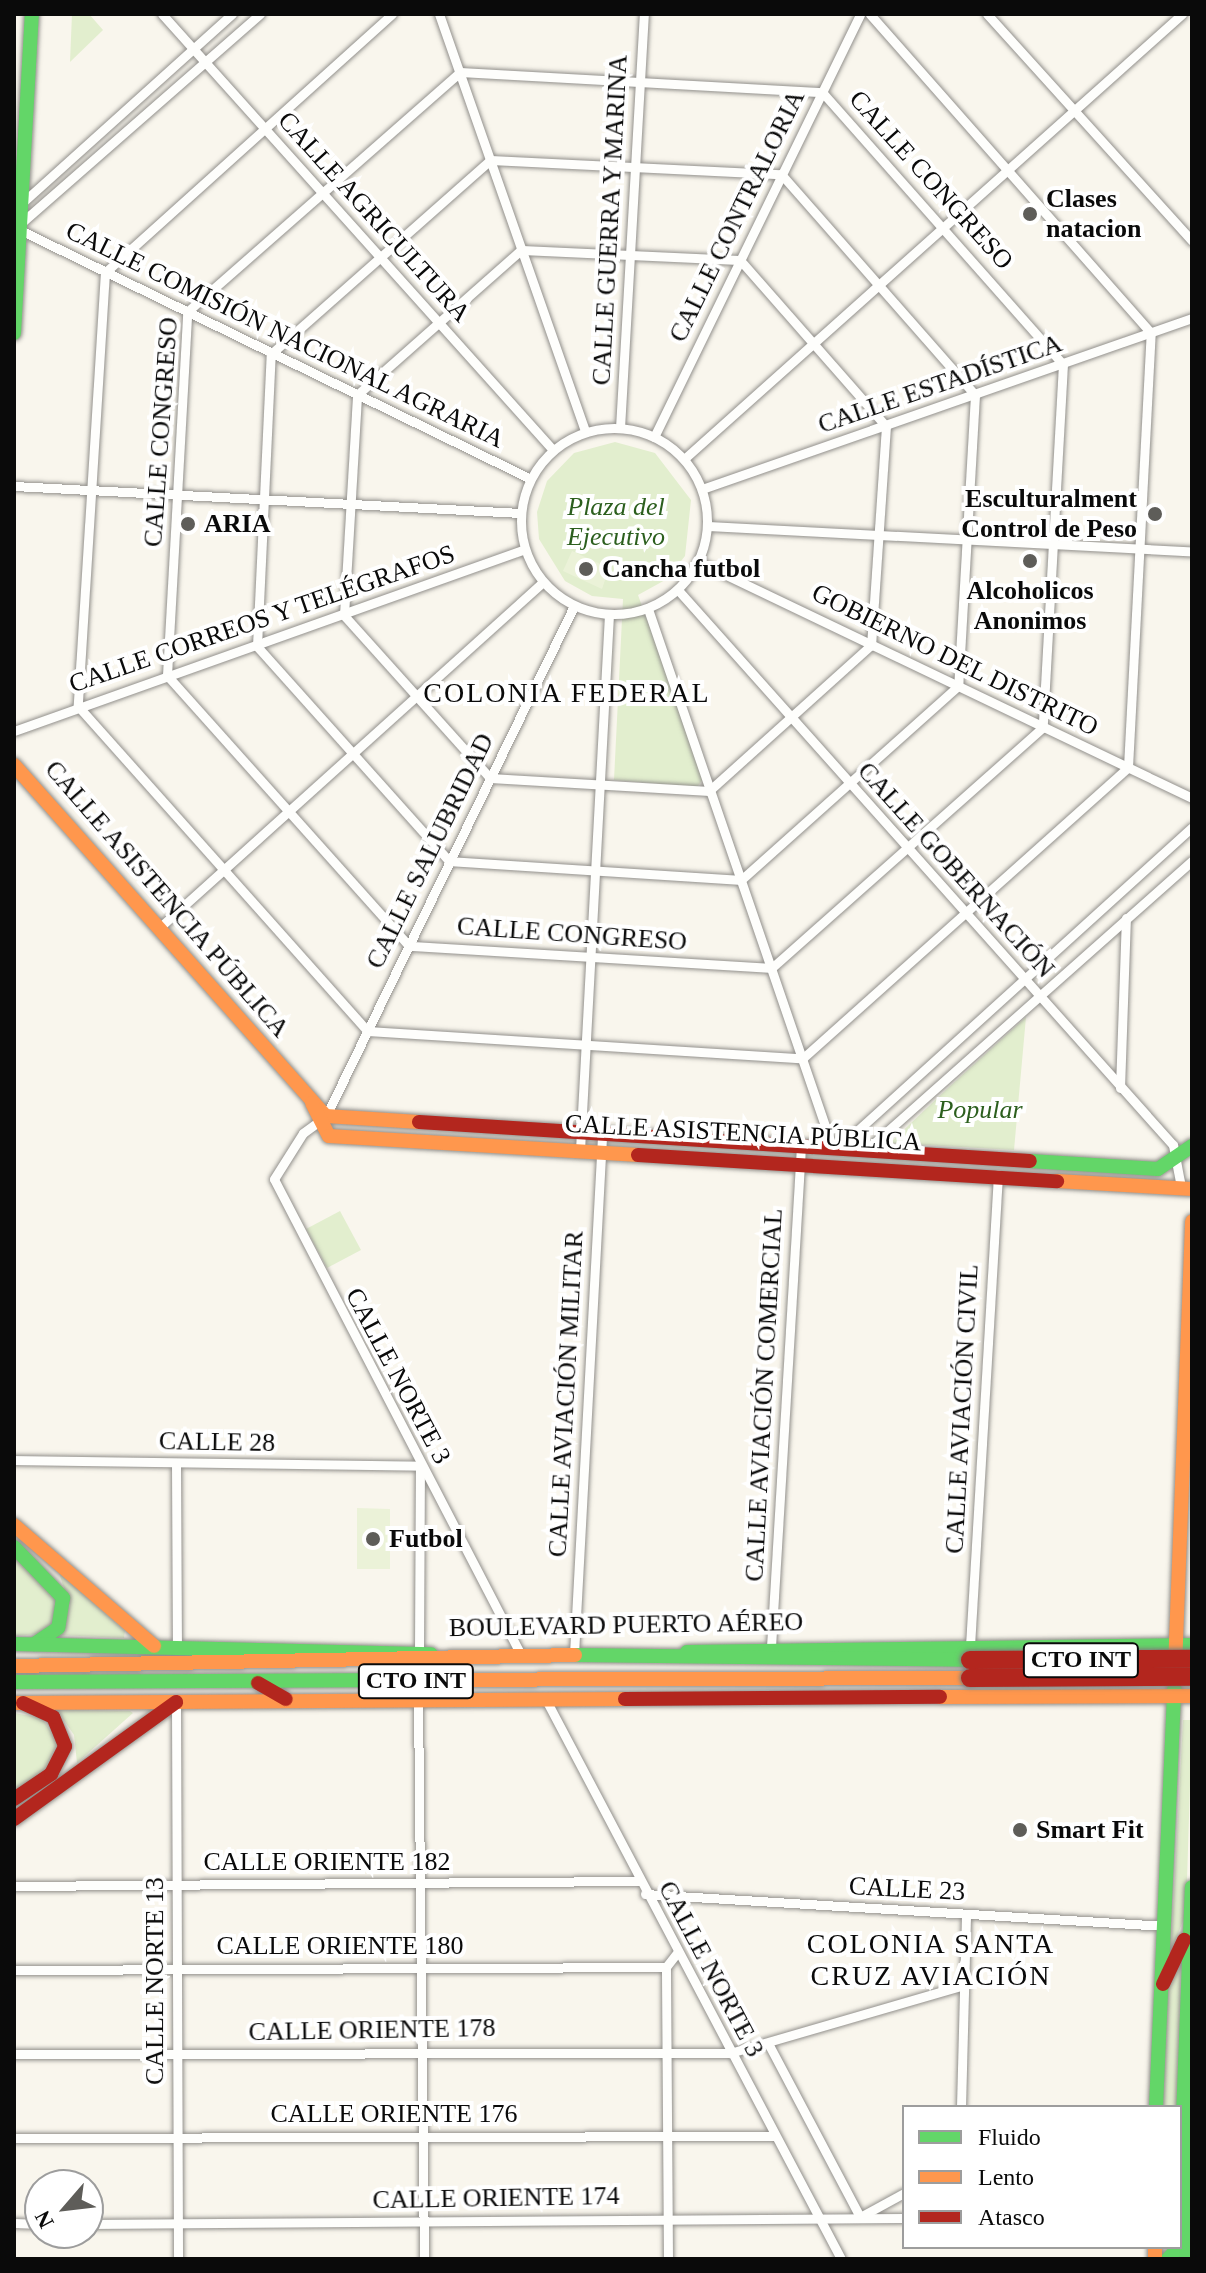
<!DOCTYPE html>
<meta charset="utf-8">
<style>
body{margin:0}
#map{position:relative;width:1206px;height:2273px;overflow:hidden;background:#f9f6ed;font-family:"Times New Roman",serif}
div>[style]{position:absolute}
[style*='--x']{left:calc(var(--x)*1px);top:calc(var(--y)*1px);width:calc(var(--w)*1px);rotate:calc(var(--a)*1deg)}
.green>*{inset:0;background:#e2eece}
.pitch>*{inset:0;background:#ebf2d8}
.roads{filter:drop-shadow(0 0 2px #92908c) drop-shadow(0 0 2px #92908c)}
.street>*{height:9px;margin:-4.5px;padding:0 4.5px;transform-origin:4.5px;border-radius:4.5px;background:#fefefc}
.street>.ring{margin:-4.5px;padding:0;box-sizing:content-box;background:none;border:9px solid #fefefc;border-radius:50%}
.fast>*{height:14px;margin:-7px;padding:0 7px;transform-origin:7px;border-radius:7px;background:#63d668}
.slow>*{height:14px;margin:-7px;padding:0 7px;transform-origin:7px;border-radius:7px;background:#ff974d}
.jam>*{height:14px;margin:-7px;padding:0 7px;transform-origin:7px;border-radius:7px;background:#b3261e}
.bridges{filter:drop-shadow(0 0 2px #7f7e7a) drop-shadow(0 0 2px #7f7e7a)}
.jam-bridge>*{height:18px;margin:-9px;padding:0 9px;transform-origin:9px;border-radius:9px;background:#b3261e}
.dots>*{width:22px;height:22px;translate:-50% -50%;box-sizing:border-box;border:4px solid #fff;border-radius:50%}
span{translate:-50% -50%;white-space:nowrap;text-align:center;line-height:1.15;-webkit-text-stroke:8px #fff;paint-order:stroke}
.shield-label span{padding:2px 6px;background:#fff;border:2px solid;border-radius:6px;-webkit-text-stroke-width:0}
.shield-label{font-size:24px;color:#0a0a0a;font-weight:700}
.street-label{font-size:26px;color:#0a0a0a}
.poi-label{font-size:26px;color:#0a0a0a;font-weight:700}
.left{translate:0 -50%;text-align:left}
.right{translate:-100% -50%;text-align:right}
.park-label{font-size:26px;color:#2c5f1e;font-style:italic}
.neighbourhood-label{font-size:28px;color:#0a0a0a;letter-spacing:2px}
.frame{position:absolute;inset:0;border:16px solid #0a0a0a;pointer-events:none}
.legend{position:absolute;left:902px;top:2105px;width:280px;height:144px;box-sizing:border-box;background:#fff;border:2px solid #9d9d9d;margin:0;padding:10px 14px;list-style:none;font-size:24px;color:#0a0a0a}
.legend li{display:flex;align-items:center;gap:16px;height:40px}
.legend b{width:40px;border:2px solid #9d9d9d}
.north{position:absolute;left:24px;top:2169px;width:80px;height:80px;box-sizing:border-box;background:#fff;border:2px solid #9d9d9d;border-radius:50%;rotate:242deg;font-size:22px;font-weight:700;line-height:32px;text-align:center;color:#0a0a0a}
.north::after{content:'';display:block;margin:auto;width:28px;height:36px;background:#5e5d59;clip-path:polygon(50% 0,100% 100%,50% 72%,0 100%)}
</style>
<div id="map">
<div class="green">
<div style="clip-path:polygon(72px 14px,89px 14px,103px 30px,70px 62px)"></div>
<div style="clip-path:polygon(615px 442px,655px 453px,691px 500px,685px 556px,667px 579px,638px 595px,704px 778px,697px 787px,614px 780px,623px 599px,592px 596px,565px 581px,539px 539px,537px 512px,547px 481px,574px 453px)"></div>
<div style="clip-path:polygon(1026px 1017px,1014px 1150px,890px 1143px,949px 1087px)"></div>
<div style="clip-path:polygon(340px 1211px,361px 1250px,327px 1268px,306px 1229px)"></div>
<div style="clip-path:polygon(14px 1551px,58px 1596px,52px 1623px,38px 1634px,14px 1636px)"></div>
<div style="clip-path:polygon(59px 1573px,125px 1631px,124px 1638px,58px 1635px,70px 1606px)"></div>
<div style="clip-path:polygon(57px 1710px,130px 1711px,133px 1713px,77px 1763px,74px 1735px)"></div>
<div style="clip-path:polygon(14px 1713px,42px 1718px,58px 1743px,45px 1769px,14px 1791px)"></div>
<div style="clip-path:polygon(1183px 1720px,1192px 1720px,1186px 1913px,1171px 1952px)"></div>
<div style="clip-path:polygon(1181px 1958px,1177px 2107px,1161px 2107px,1163px 1998px)"></div>
</div>
<div class="pitch">
<div style="clip-path:polygon(572px 551px,609px 568px,602px 589px,563px 571px)"></div>
<div style="clip-path:polygon(357px 1508px,390px 1509px,390px 1569px,357px 1569px)"></div>
</div>
<div class="roads">
<div class="street">
<div style="--x:162;--y:14;--w:586;--a:48.11"></div>
<div style="--x:392;--y:14;--w:386;--a:138"></div>
<div style="--x:105;--y:272;--w:435;--a:93.6"></div>
<div style="--x:78;--y:706;--w:436;--a:48.3"></div>
<div style="--x:368;--y:1031;--w:436;--a:3.6"></div>
<div style="--x:803;--y:1058;--w:436;--a:-41.8"></div>
<div style="--x:1128;--y:767;--w:435;--a:-87"></div>
<div style="--x:1151;--y:333;--w:425;--a:-131.4"></div>
<div style="--x:439;--y:14;--w:443;--a:70.7"></div>
<div style="--x:987;--y:14;--w:306;--a:47.9"></div>
<div style="--x:460;--y:72;--w:363;--a:3.2"></div>
<div style="--x:822;--y:92;--w:363;--a:48.5"></div>
<div style="--x:1063;--y:364;--w:364;--a:93.2"></div>
<div style="--x:1043;--y:727;--w:363;--a:138.4"></div>
<div style="--x:772;--y:968;--w:364;--a:-176.5"></div>
<div style="--x:409;--y:946;--w:363;--a:-131.8"></div>
<div style="--x:167;--y:675;--w:364;--a:-86.8"></div>
<div style="--x:187;--y:312;--w:363;--a:-41.3"></div>
<div style="--x:490;--y:160;--w:291;--a:2.8"></div>
<div style="--x:781;--y:174;--w:294;--a:48.7"></div>
<div style="--x:975;--y:395;--w:291;--a:93.3"></div>
<div style="--x:958;--y:686;--w:291;--a:138.2"></div>
<div style="--x:741;--y:880;--w:293;--a:-176.3"></div>
<div style="--x:449;--y:861;--w:288;--a:-131.8"></div>
<div style="--x:257;--y:646;--w:292;--a:-87.3"></div>
<div style="--x:271;--y:354;--w:293;--a:-41.5"></div>
<div style="--x:22;--y:203;--w:283;--a:-42"></div>
<div style="--x:20;--y:224;--w:319;--a:-41.2"></div>
<div style="--x:20;--y:230;--w:568;--a:25.98"></div>
<div style="--x:521;--y:250;--w:219;--a:2.6"></div>
<div style="--x:740;--y:260;--w:221;--a:48.7"></div>
<div style="--x:886;--y:426;--w:220;--a:93.9"></div>
<div style="--x:871;--y:645;--w:218;--a:138"></div>
<div style="--x:709;--y:791;--w:219;--a:-176.6"></div>
<div style="--x:490;--y:778;--w:219;--a:-131.9"></div>
<div style="--x:344;--y:615;--w:220;--a:-86.6"></div>
<div style="--x:357;--y:395;--w:219;--a:-41.5"></div>
<div class="ring" style="left:521px;top:428px;width:177px;height:177px"></div>
<div style="--x:620;--y:428;--w:415;--a:-86.7"></div>
<div style="--x:654;--y:437;--w:470;--a:-64"></div>
<div style="--x:684;--y:459;--w:668;--a:-41.78"></div>
<div style="--x:14;--y:486;--w:508;--a:3.05"></div>
<div style="--x:702;--y:489;--w:519;--a:-19.24"></div>
<div style="--x:708;--y:526;--w:485;--a:3"></div>
<div style="--x:699;--y:562;--w:547;--a:25.58"></div>
<div style="--x:678;--y:590;--w:744;--a:48.27"></div>
<div style="--x:1173;--y:1145;--w:43;--a:79.2"></div>
<div style="--x:648;--y:609;--w:571;--a:71.09"></div>
<div style="--x:14;--y:731;--w:542;--a:-19.6"></div>
<div style="--x:159;--y:928;--w:517;--a:-42.02"></div>
<div style="--x:1120;--y:1088;--w:170;--a:-88"></div>
<div style="--x:837;--y:1149;--w:479;--a:-42.2"></div>
<div style="--x:580;--y:1150;--w:536;--a:-86.9"></div>
<div style="--x:865;--y:1151;--w:437;--a:-41.6"></div>
<div style="--x:14;--y:1460;--w:406;--a:0.8"></div>
<div style="--x:176;--y:1463;--w:185;--a:89.7"></div>
<div style="--x:970;--y:1646;--w:472;--a:-86.6"></div>
<div style="--x:771;--y:1647;--w:501;--a:-86.57"></div>
<div style="--x:419;--y:1651;--w:182;--a:-89.7"></div>
<div style="--x:574;--y:1654;--w:518;--a:-86.9"></div>
<div style="--x:521;--y:1655;--w:536;--a:-117.43"></div>
<div style="--x:274;--y:1179;--w:54;--a:-57.8"></div>
<div style="--x:303;--y:1133;--w:29;--a:-36"></div>
<div style="--x:326;--y:1116;--w:567;--a:-64.07"></div>
<div style="--x:545;--y:1698;--w:634;--a:62.18"></div>
<div style="--x:418;--y:1699;--w:560;--a:89.39"></div>
<div style="--x:176;--y:1702;--w:557;--a:89.79"></div>
<div style="--x:14;--y:1886;--w:625;--a:-0.46"></div>
<div style="--x:645;--y:1894;--w:521;--a:3.52"></div>
<div style="--x:14;--y:1970;--w:652;--a:-0.26"></div>
<div style="--x:769;--y:2045;--w:195;--a:62.1"></div>
<div style="--x:860;--y:2217;--w:50;--a:-28.6"></div>
<div style="--x:14;--y:2054;--w:716;--a:-0.08"></div>
<div style="--x:730;--y:2053;--w:244;--a:-16.2"></div>
<div style="--x:961;--y:2107;--w:193;--a:-88.5"></div>
<div style="--x:14;--y:2138;--w:760;--a:-0.15"></div>
<div style="--x:14;--y:2223;--w:26;--a:2"></div>
<div style="--x:88;--y:2224;--w:816;--a:-0.42"></div>
<div style="--x:668;--y:2259;--w:292;--a:-90.4"></div>
<div style="--x:666;--y:1967;--w:18;--a:-52"></div>
</div>
<div class="fast">
<div style="--x:14;--y:333;--w:320;--a:-86.8"></div>
<div style="--x:1030;--y:1161;--w:128;--a:3.6"></div>
<div style="--x:1158;--y:1169;--w:41;--a:-34.1"></div>
<div style="--x:14;--y:1547;--w:71;--a:46.1"></div>
<div style="--x:63;--y:1598;--w:30;--a:99"></div>
<div style="--x:58;--y:1628;--w:29;--a:146"></div>
<div style="--x:14;--y:1644;--w:417;--a:1.4"></div>
<div style="--x:687;--y:1652;--w:505;--a:-0.79"></div>
<div style="--x:575;--y:1655;--w:395;--a:0.7"></div>
<div style="--x:14;--y:1682;--w:382;--a:-0.3"></div>
<div style="--x:1156;--y:2107;--w:419;--a:-87.5"></div>
<div style="--x:1168;--y:2259;--w:16;--a:-47"></div>
<div style="--x:1187;--y:2259;--w:142;--a:-91.6"></div>
<div style="--x:1183;--y:2117;--w:230;--a:-87.8"></div>
</div>
<div class="slow">
<div style="--x:14;--y:765;--w:470;--a:48.4"></div>
<div style="--x:326;--y:1116;--w:93;--a:3.7"></div>
<div style="--x:312;--y:1103;--w:37;--a:63"></div>
<div style="--x:329;--y:1136;--w:310;--a:3.5"></div>
<div style="--x:1057;--y:1181;--w:135;--a:3.4"></div>
<div style="--x:14;--y:1525;--w:185;--a:40.8"></div>
<div style="--x:14;--y:1666;--w:561;--a:-1.12"></div>
<div style="--x:1175;--y:1667;--w:446;--a:-87.8"></div>
<div style="--x:396;--y:1680;--w:574;--a:-0.2"></div>
<div style="--x:940;--y:1697;--w:252;--a:-0.2"></div>
<div style="--x:14;--y:1703;--w:611;--a:-0.38"></div>
<div style="--x:1155;--y:2247;--w:12;--a:90"></div>
</div>
<div class="jam">
<div style="--x:419;--y:1122;--w:612;--a:3.65"></div>
<div style="--x:638;--y:1155;--w:420;--a:3.6"></div>
<div style="--x:258;--y:1683;--w:32;--a:30"></div>
<div style="--x:625;--y:1699;--w:315;--a:-0.4"></div>
<div style="--x:14;--y:1799;--w:45;--a:-34"></div>
<div style="--x:51;--y:1774;--w:31;--a:-63"></div>
<div style="--x:65;--y:1746;--w:31;--a:-112"></div>
<div style="--x:53;--y:1717;--w:33;--a:-155"></div>
<div style="--x:14;--y:1819;--w:200;--a:-35.8"></div>
<div style="--x:1163;--y:1984;--w:49;--a:-64.5"></div>
</div>
</div>
<div class="bridges">
<div class="jam-bridge">
<div style="--x:970;--y:1660;--w:222;--a:-0.3"></div>
<div style="--x:970;--y:1678;--w:222;--a:-0.3"></div>
</div>
</div>
<div class="dots">
<div style="left:1030px;top:214px;background:#5e5d59"></div>
<div style="left:1155px;top:514px;background:#5e5d59"></div>
<div style="left:188px;top:524px;background:#5e5d59"></div>
<div style="left:1030px;top:561px;background:#5e5d59"></div>
<div style="left:586px;top:569px;background:#5e5d59"></div>
<div style="left:373px;top:1539px;background:#5e5d59"></div>
<div style="left:1020px;top:1830px;background:#5e5d59"></div>
</div>
<div class="shield-label">
<span style="left:1081px;top:1660px">CTO INT</span>
<span style="left:416px;top:1681px">CTO INT</span>
</div>
<div class="street-label">
<span style="left:931px;top:180px;rotate:48deg">CALLE CONGRESO</span>
<span style="left:737px;top:216px;rotate:-64deg">CALLE CONTRALORIA</span>
<span style="left:374px;top:217px;rotate:48deg">CALLE AGRICULTURA</span>
<span style="left:610px;top:220px;rotate:-87deg">CALLE GUERRA Y MARINA</span>
<span style="left:285px;top:335px;rotate:26deg">CALLE COMISIÓN NACIONAL AGRARIA</span>
<span style="left:940px;top:384px;rotate:-19deg">CALLE ESTADÍSTICA</span>
<span style="left:161px;top:432px;rotate:-86deg">CALLE CONGRESO</span>
<span style="left:262px;top:619px;rotate:-19deg">CALLE CORREOS Y TELÉGRAFOS</span>
<span style="left:955px;top:660px;rotate:26deg">GOBIERNO DEL DISTRITO</span>
<span style="left:430px;top:851px;rotate:-64deg">CALLE SALUBRIDAD</span>
<span style="left:956px;top:870px;rotate:48deg">CALLE GOBERNACIÓN</span>
<span style="left:167px;top:899px;rotate:49deg">CALLE ASISTENCIA PÚBLICA</span>
<span style="left:572px;top:934px;rotate:4deg">CALLE CONGRESO</span>
<span style="left:743px;top:1133px;rotate:3deg">CALLE ASISTENCIA PÚBLICA</span>
<span style="left:398px;top:1376px;rotate:62deg">CALLE NORTE 3</span>
<span style="left:566px;top:1394px;rotate:-87deg">CALLE AVIACIÓN MILITAR</span>
<span style="left:764px;top:1395px;rotate:-87deg">CALLE AVIACIÓN COMERCIAL</span>
<span style="left:962px;top:1409px;rotate:-87deg">CALLE AVIACIÓN CIVIL</span>
<span style="left:217px;top:1442px;rotate:1deg">CALLE 28</span>
<span style="left:626px;top:1625px;rotate:-1deg">BOULEVARD PUERTO AÉREO</span>
<span style="left:327px;top:1862px">CALLE ORIENTE 182</span>
<span style="left:907px;top:1889px;rotate:3deg">CALLE 23</span>
<span style="left:340px;top:1946px">CALLE ORIENTE 180</span>
<span style="left:711px;top:1969px;rotate:62deg">CALLE NORTE 3</span>
<span style="left:155px;top:1981px;rotate:-90deg">CALLE NORTE 13</span>
<span style="left:372px;top:2030px;rotate:-1deg">CALLE ORIENTE 178</span>
<span style="left:394px;top:2114px">CALLE ORIENTE 176</span>
<span style="left:496px;top:2198px;rotate:-1deg">CALLE ORIENTE 174</span>
</div>
<div class="poi-label">
<span class="left" style="left:1046px;top:214px">Clases<br>natacion</span>
<span class="right" style="left:1137px;top:514px">Esculturalment<br>Control de Peso</span>
<span class="left" style="left:204px;top:524px">ARIA</span>
<span class="left" style="left:602px;top:569px">Cancha futbol</span>
<span style="left:1030px;top:606px">Alcoholicos<br>Anonimos</span>
<span class="left" style="left:389px;top:1539px">Futbol</span>
<span class="left" style="left:1036px;top:1830px">Smart Fit</span>
</div>
<div class="park-label">
<span style="left:616px;top:522px">Plaza del<br>Ejecutivo</span>
<span style="left:980px;top:1110px">Popular</span>
</div>
<div class="neighbourhood-label">
<span style="left:567px;top:693px">COLONIA FEDERAL</span>
<span style="left:931px;top:1960px">COLONIA SANTA<br>CRUZ AVIACIÓN</span>
</div>
<div class="frame"></div>
<ul class="legend">
<li><b style="height:10px;background:#63d668"></b>Fluido</li>
<li><b style="height:10px;background:#ff974d"></b>Lento</li>
<li><b style="height:10px;background:#b3261e"></b>Atasco</li>
</ul>
<div class="north">N</div>
</div>
